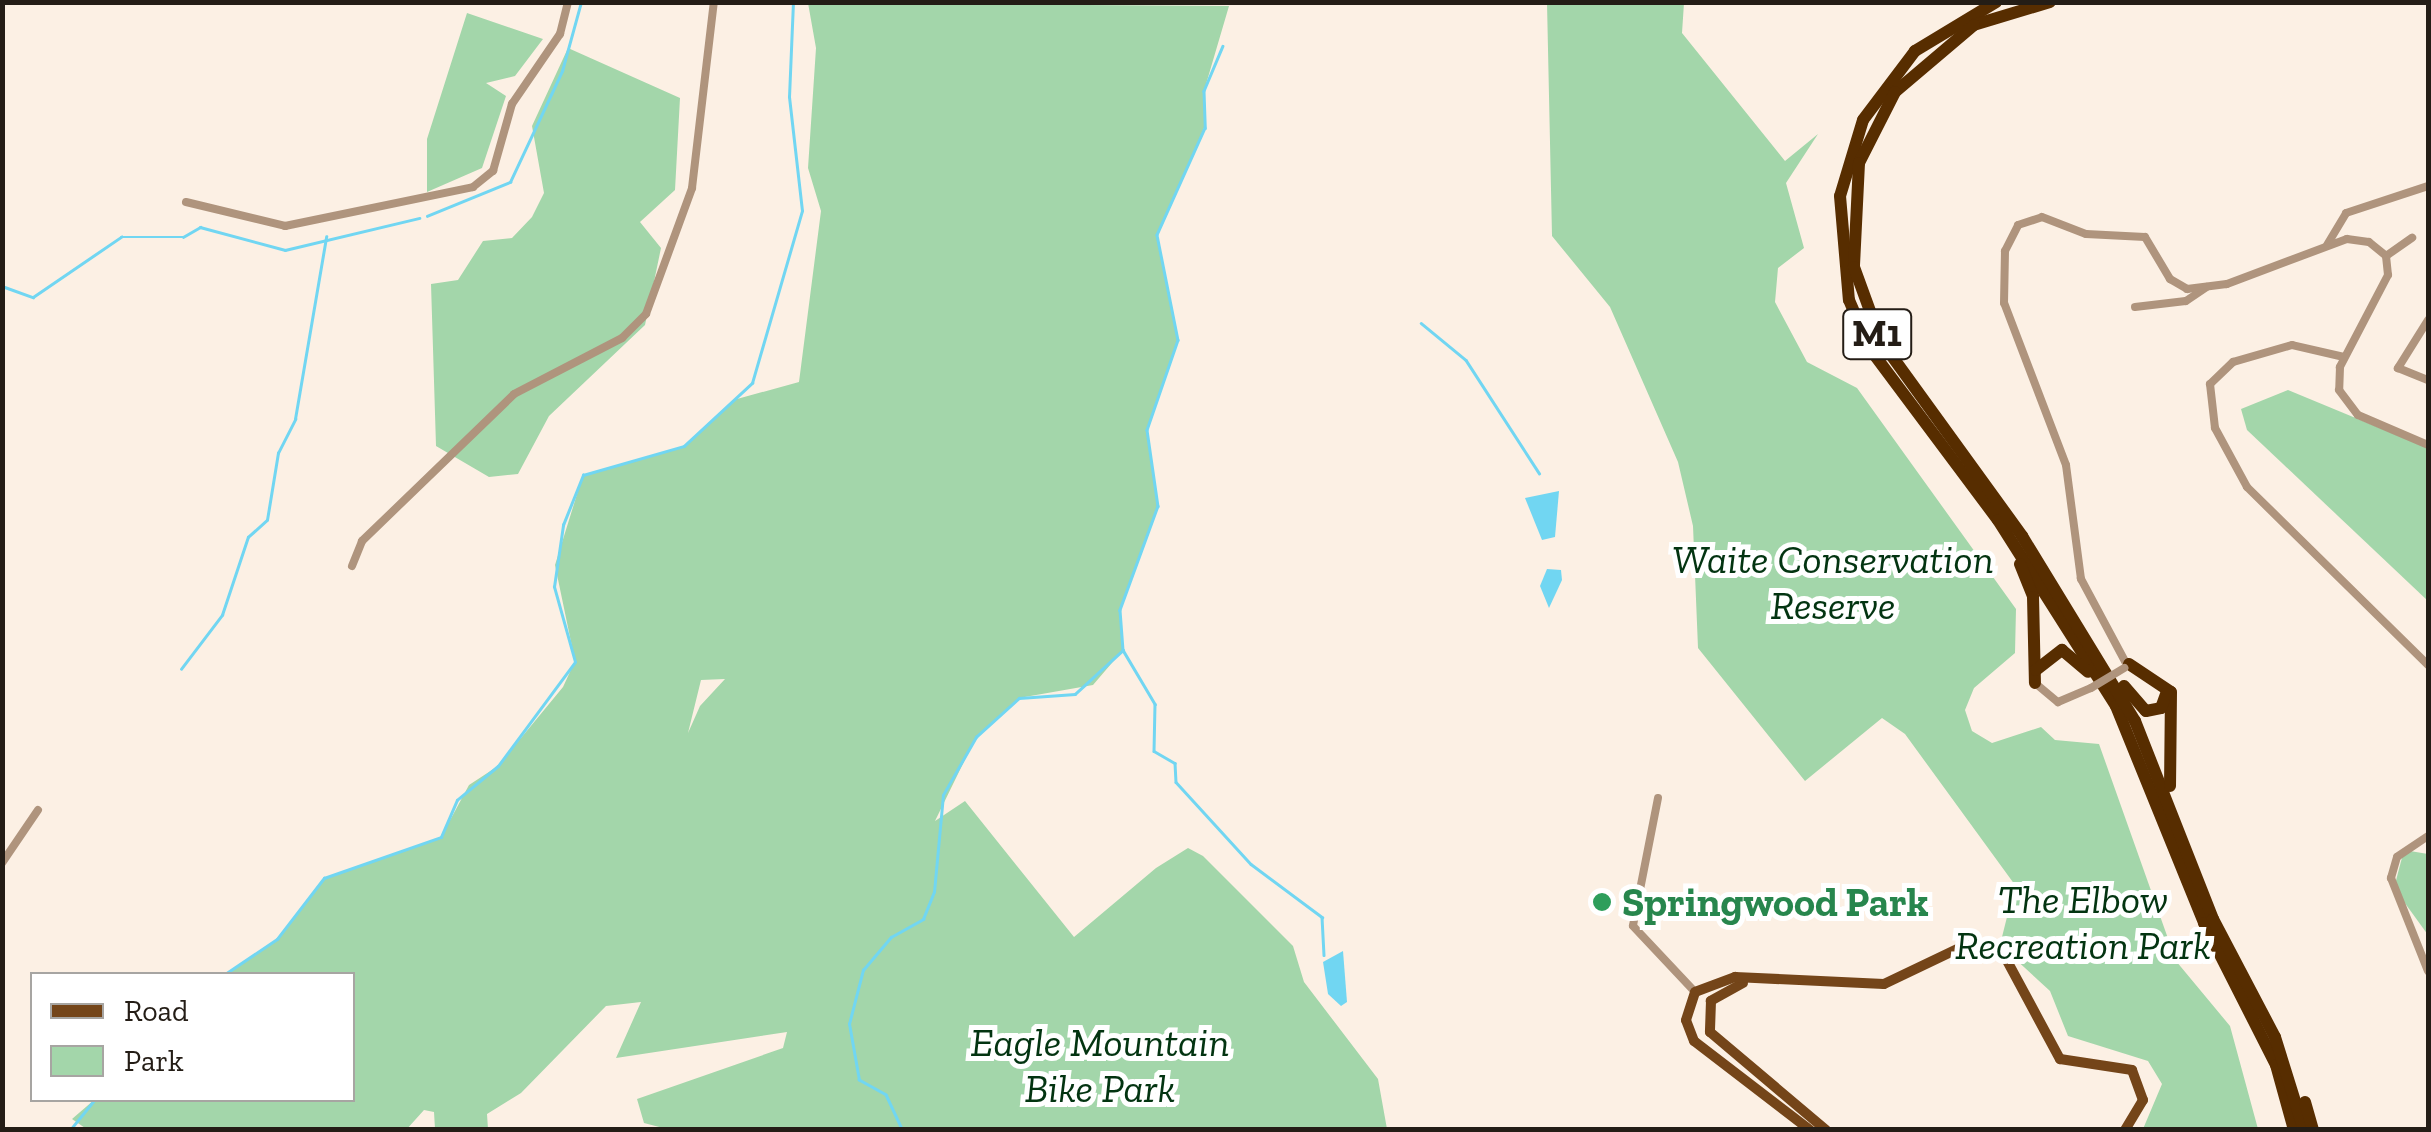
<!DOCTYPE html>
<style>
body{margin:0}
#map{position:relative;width:2431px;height:1132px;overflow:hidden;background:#fcf0e4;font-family:"Zilla Slab",serif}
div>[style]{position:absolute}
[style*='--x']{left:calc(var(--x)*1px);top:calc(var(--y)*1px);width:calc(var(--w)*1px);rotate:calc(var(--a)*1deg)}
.green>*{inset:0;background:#a3d6aa}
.water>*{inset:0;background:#71d6f2}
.stream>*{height:2.5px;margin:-1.25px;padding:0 1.25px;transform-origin:1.25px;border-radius:1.25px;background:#71d6f2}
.minor>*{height:8px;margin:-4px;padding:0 4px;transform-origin:4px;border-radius:4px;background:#af947d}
.major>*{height:10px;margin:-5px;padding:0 5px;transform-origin:5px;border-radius:5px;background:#744519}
.highway>*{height:12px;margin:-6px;padding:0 6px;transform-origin:6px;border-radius:6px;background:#572d00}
.minor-bridge>*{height:8px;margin:-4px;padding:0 4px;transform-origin:4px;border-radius:4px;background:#af947d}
.dots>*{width:28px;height:28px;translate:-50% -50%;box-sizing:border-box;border:5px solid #fff;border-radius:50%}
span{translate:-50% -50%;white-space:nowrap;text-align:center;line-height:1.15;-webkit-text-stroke:10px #fff;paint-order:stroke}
.shield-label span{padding:2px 8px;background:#fff;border:2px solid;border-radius:8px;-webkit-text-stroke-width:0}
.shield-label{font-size:38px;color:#241d16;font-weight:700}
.park-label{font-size:40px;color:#033411;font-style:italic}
.leisure-label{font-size:40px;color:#27864d;font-weight:700}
.left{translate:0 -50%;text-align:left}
.frame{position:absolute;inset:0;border:5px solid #241d16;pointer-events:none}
.legend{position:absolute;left:30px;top:972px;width:325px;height:130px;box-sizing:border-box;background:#fff;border:2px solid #a7a5a2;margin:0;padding:12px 18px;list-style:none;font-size:30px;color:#241d16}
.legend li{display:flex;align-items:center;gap:20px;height:50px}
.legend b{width:50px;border:2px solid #a7a5a2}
</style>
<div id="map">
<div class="green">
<div style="clip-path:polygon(evenodd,808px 3px,1229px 6px,1204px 91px,1204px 128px,1157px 235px,1178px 340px,1147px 430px,1158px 506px,1120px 609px,1123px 650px,1093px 685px,1019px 698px,976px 737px,935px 821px,965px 801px,1074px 937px,1156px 868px,1188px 848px,1203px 856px,1293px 946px,1304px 982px,1378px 1079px,1387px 1129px,667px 1129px,644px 1123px,637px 1099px,783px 1048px,787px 1032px,616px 1058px,641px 1002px,606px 1006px,521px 1093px,487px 1114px,488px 1129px,435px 1129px,434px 1112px,424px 1110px,406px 1130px,88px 1130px,72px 1119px,94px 1100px,352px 1100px,352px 974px,225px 974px,277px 939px,324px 878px,441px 837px,469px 785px,498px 766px,563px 687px,575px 661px,555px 565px,583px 475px,684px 446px,737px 399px,799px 382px,821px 211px,808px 168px,816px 48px,808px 3px,725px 679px,700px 706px,688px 733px,701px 680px,725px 679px)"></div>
<div style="clip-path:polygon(1547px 3px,1684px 3px,1682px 33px,1785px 161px,1818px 134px,1786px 183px,1804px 248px,1778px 268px,1775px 302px,1807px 362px,1857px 388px,2016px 609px,2015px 653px,1974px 688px,1965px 710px,1972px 731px,1992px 743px,2041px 727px,2055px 740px,2099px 744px,2176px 961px,2230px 1026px,2258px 1129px,2143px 1129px,2162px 1084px,2148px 1061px,2068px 1036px,2050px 991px,2000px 945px,2015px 885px,1905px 734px,1882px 718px,1805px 781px,1698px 648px,1693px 526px,1678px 462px,1610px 307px,1552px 236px)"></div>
<div style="clip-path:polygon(467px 13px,543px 39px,515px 76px,486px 83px,506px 96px,482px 168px,427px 192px,427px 139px)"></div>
<div style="clip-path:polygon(568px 48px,680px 98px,675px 190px,640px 222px,661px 248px,645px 325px,549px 416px,518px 474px,489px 477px,436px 446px,431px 284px,458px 280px,483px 241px,512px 238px,532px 217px,544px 193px,532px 126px)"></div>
<div style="clip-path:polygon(2288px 390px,2428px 448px,2428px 601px,2247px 430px,2241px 409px)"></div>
<div style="clip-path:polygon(2404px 850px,2428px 854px,2428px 935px,2394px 888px)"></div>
</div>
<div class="water">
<div style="clip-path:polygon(1559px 491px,1555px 537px,1542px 540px,1525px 498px)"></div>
<div style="clip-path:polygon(1547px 569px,1561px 570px,1562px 580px,1549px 608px,1540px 586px)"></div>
<div style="clip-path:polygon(1343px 951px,1347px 1002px,1341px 1006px,1328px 994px,1323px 962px)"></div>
</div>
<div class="stream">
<div style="--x:1223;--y:46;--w:49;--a:112.9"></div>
<div style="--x:1204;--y:91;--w:37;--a:88"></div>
<div style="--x:1205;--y:128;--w:117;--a:114.2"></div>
<div style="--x:1157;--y:235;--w:107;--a:78.7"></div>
<div style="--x:1178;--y:340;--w:95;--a:109"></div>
<div style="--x:1147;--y:430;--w:77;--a:81.8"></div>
<div style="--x:1158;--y:506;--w:111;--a:110.1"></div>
<div style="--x:1120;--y:610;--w:40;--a:85.7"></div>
<div style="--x:1123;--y:650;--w:63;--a:59.3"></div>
<div style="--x:1155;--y:704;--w:47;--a:91.2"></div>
<div style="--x:1154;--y:751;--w:24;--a:30"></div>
<div style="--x:1175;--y:763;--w:19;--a:87"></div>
<div style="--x:1176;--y:782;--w:111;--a:47.6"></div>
<div style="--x:1251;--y:864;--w:89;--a:36.7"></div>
<div style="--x:1322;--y:917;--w:38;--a:87"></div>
<div style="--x:427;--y:216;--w:90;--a:-22.3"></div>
<div style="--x:510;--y:182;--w:123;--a:-64.9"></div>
<div style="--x:562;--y:71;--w:72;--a:-74.6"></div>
<div style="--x:2;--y:286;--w:33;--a:20"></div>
<div style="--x:33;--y:297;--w:107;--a:-34.3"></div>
<div style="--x:121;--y:237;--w:62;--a:0"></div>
<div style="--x:183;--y:237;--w:20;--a:-30"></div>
<div style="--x:200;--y:227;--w:88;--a:15.1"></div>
<div style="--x:285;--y:250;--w:138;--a:-13.4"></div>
<div style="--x:1421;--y:323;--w:58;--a:39.4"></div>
<div style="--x:1466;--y:360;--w:135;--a:57.1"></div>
<div style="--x:181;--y:669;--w:68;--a:-52.8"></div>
<div style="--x:222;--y:615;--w:82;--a:-71.6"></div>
<div style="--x:248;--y:537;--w:25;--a:-42"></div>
<div style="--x:267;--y:520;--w:68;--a:-80.7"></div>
<div style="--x:278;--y:453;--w:38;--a:-63"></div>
<div style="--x:295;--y:419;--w:185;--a:-80.3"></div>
<div style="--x:225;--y:974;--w:63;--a:-33.9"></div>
<div style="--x:277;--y:939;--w:77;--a:-52.4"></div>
<div style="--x:324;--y:878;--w:124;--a:-19.3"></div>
<div style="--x:441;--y:837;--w:40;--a:-66.6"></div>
<div style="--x:457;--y:800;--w:53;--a:-39.7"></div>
<div style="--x:498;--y:766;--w:129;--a:-53.5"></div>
<div style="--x:575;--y:662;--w:78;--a:-105.6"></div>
<div style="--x:554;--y:587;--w:63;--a:-81.7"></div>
<div style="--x:563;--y:525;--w:54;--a:-68.2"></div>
<div style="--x:583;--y:475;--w:105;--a:-16"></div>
<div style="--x:684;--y:446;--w:93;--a:-42.8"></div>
<div style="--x:752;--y:383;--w:179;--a:-73.8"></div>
<div style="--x:802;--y:211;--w:115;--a:-96.5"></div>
<div style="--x:789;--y:97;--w:95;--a:-87.6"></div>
<div style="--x:70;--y:1130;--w:38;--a:-51"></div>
<div style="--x:902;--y:1130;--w:38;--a:-115"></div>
<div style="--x:886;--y:1095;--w:31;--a:-151"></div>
<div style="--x:859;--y:1080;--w:57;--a:-100.1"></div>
<div style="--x:849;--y:1024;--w:56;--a:-75.5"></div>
<div style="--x:863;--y:970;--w:43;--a:-49.7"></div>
<div style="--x:891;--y:937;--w:37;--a:-29"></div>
<div style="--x:923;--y:919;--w:29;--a:-68"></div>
<div style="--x:934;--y:892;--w:97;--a:-84.7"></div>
<div style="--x:943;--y:795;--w:67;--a:-60.4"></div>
<div style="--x:976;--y:737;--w:58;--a:-42.2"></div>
<div style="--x:1019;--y:698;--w:56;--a:-4.1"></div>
<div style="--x:1075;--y:694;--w:65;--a:-42.5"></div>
</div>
<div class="minor">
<div style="--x:186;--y:202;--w:102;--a:13.6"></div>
<div style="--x:285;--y:226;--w:192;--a:-11.7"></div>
<div style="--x:473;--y:187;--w:26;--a:-39"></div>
<div style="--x:493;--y:171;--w:70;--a:-74.2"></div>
<div style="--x:512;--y:104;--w:85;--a:-55.6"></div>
<div style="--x:560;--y:34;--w:33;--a:-76"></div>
<div style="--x:2327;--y:245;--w:37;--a:-59"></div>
<div style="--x:2346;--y:213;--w:86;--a:-18.2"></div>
<div style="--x:2386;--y:256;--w:32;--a:-35"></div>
<div style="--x:2135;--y:307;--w:51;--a:-6.7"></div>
<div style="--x:2186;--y:301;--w:25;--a:-34"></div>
<div style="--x:2428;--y:320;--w:57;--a:122"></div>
<div style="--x:2398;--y:368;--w:32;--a:22"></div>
<div style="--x:2344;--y:357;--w:53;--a:-167"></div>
<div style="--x:2292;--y:345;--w:61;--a:163.9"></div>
<div style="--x:2233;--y:362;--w:32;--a:136"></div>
<div style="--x:2210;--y:384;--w:44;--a:83.5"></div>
<div style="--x:2215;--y:428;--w:67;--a:61.5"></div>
<div style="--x:2247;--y:487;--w:254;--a:44.5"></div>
<div style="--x:352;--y:566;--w:27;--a:-68"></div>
<div style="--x:362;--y:541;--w:211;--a:-44"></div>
<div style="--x:514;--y:394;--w:122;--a:-27.4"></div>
<div style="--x:622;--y:338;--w:34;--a:-45"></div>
<div style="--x:646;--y:314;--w:134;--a:-69.9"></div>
<div style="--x:692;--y:188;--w:187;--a:-83.3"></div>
<div style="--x:2127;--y:665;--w:98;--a:-118.1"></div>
<div style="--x:2081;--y:579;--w:115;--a:-97.5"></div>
<div style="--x:2066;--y:465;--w:173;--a:-110.9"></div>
<div style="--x:2004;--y:303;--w:52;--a:-88.9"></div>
<div style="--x:2005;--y:251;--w:29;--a:-63"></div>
<div style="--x:2018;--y:225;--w:25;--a:-18"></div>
<div style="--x:2042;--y:217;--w:47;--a:21.1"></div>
<div style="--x:2086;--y:234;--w:59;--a:2.9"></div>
<div style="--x:2145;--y:237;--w:49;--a:59.2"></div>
<div style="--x:2170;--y:279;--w:20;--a:30"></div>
<div style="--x:2187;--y:289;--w:40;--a:-7.1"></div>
<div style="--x:2227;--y:284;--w:128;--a:-20.6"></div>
<div style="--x:2347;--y:239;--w:22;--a:8"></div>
<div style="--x:2369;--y:242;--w:22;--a:39"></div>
<div style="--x:2386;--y:256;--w:19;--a:84"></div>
<div style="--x:2388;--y:275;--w:104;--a:117.6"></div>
<div style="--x:2340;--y:367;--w:23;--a:92"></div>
<div style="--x:2339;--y:390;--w:31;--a:53"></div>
<div style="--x:2358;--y:415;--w:76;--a:23.2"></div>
<div style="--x:2035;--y:683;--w:30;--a:40"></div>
<div style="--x:2058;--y:702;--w:36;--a:-23"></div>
<div style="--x:1658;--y:798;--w:130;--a:101.1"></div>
<div style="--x:1633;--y:926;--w:91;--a:46.8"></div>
<div style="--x:2428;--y:836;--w:37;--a:146"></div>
<div style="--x:2397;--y:857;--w:22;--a:106"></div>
<div style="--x:2391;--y:878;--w:100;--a:68.3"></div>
<div style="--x:2;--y:863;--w:64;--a:-55.8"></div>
</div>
<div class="major">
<div style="--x:1743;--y:983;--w:37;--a:151"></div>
<div style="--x:1711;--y:1001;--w:31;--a:92"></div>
<div style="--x:1710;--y:1032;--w:152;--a:40.2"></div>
<div style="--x:1810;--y:1130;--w:146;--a:-142.5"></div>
<div style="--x:1694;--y:1041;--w:22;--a:-111"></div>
<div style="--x:1686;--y:1020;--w:29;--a:-72"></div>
<div style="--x:1695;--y:992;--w:43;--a:-20.6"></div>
<div style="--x:1735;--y:977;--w:149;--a:2.7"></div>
<div style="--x:1884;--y:984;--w:98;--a:-25.5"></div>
<div style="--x:1972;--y:942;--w:36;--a:24"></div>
<div style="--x:2005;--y:957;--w:116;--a:61.7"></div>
<div style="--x:2060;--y:1059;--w:73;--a:8.7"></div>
<div style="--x:2132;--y:1070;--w:32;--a:70"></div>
<div style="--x:2143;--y:1100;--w:35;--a:121"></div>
</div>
<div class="highway">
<div style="--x:1996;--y:2;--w:95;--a:148.8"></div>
<div style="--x:1915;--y:51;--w:86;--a:127"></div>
<div style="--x:1863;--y:120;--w:79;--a:106.8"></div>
<div style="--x:1840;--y:196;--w:104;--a:85.1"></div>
<div style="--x:1849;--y:300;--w:53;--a:66.8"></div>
<div style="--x:1870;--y:349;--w:214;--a:53.2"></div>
<div style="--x:1998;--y:520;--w:220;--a:57.6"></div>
<div style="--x:2116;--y:706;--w:234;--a:67.9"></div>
<div style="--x:2204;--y:923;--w:159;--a:63.1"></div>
<div style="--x:2276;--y:1065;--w:67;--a:74.5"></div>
<div style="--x:2050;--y:2;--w:79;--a:163.2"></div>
<div style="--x:1974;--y:25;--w:104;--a:139.7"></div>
<div style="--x:1895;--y:92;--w:80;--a:116.9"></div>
<div style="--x:1859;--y:163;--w:104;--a:92.8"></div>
<div style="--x:1854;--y:267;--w:79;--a:70"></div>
<div style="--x:1881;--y:341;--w:241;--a:54.1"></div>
<div style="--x:2022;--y:536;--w:217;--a:58.6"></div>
<div style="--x:2135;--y:721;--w:213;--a:68.5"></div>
<div style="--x:2213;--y:919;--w:133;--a:62.3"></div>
<div style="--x:2275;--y:1037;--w:97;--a:72.7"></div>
<div style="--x:2020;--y:564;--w:35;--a:68"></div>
<div style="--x:2033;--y:597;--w:86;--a:88.7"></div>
<div style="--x:2129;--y:664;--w:50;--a:33.7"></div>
<div style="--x:2171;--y:692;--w:94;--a:90.6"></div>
<div style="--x:2036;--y:670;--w:33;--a:-38"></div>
<div style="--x:2062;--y:650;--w:34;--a:40"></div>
<div style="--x:2124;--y:686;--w:33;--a:49"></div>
<div style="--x:2146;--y:711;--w:15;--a:-11"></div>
<div style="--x:2161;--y:708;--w:15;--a:-70"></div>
<div style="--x:2305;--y:1102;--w:29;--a:74"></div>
</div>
<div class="minor-bridge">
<div style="--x:2091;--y:688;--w:39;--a:-31"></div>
</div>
<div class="dots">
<div style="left:1602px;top:902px;background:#2e9e5b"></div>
</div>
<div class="shield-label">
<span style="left:1877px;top:334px">M1</span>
</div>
<div class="park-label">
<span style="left:1833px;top:582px">Waite Conservation<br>Reserve</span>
<span style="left:2083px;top:922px">The Elbow<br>Recreation Park</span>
<span style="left:1100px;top:1065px">Eagle Mountain<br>Bike Park</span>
</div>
<div class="leisure-label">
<span class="left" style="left:1622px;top:902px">Springwood Park</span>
</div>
<div class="frame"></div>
<ul class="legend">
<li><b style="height:12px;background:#744519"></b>Road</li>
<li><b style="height:28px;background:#a3d6aa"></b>Park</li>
</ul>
</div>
